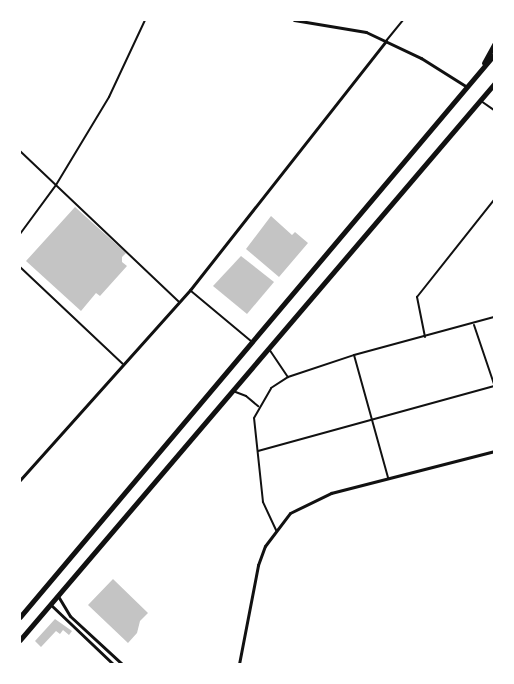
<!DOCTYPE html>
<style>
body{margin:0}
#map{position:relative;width:514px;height:684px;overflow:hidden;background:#fff;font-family:"Space Grotesk",sans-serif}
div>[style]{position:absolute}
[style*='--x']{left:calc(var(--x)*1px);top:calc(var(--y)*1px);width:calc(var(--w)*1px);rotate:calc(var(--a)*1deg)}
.building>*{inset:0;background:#c4c4c4}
.minor>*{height:2px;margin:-1px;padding:0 1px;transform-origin:1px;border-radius:1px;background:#111}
.tertiary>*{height:3px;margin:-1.5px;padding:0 1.5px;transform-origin:1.5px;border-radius:1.5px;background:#111}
.primary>*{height:4.5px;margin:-2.25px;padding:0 2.25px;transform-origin:2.25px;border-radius:2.25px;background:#111}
span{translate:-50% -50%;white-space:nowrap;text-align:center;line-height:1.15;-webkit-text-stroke:4.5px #fff;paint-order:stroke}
.frame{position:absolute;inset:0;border:21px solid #fff;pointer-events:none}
</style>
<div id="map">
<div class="building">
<div style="clip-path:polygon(75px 207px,126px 253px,122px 257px,122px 262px,127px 266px,100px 296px,96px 293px,81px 311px,26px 261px)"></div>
<div style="clip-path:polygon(271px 216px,292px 235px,295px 232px,308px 243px,279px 277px,246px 249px)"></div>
<div style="clip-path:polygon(241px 256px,274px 282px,247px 314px,213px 286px)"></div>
<div style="clip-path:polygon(113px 579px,148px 613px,140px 621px,137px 633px,128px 643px,88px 605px)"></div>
<div style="clip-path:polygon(55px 619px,72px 631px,69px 635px,63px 630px,60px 634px,56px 631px,41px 647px,35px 641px)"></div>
</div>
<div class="minor">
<div style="--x:386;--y:41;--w:27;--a:-51"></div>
<div style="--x:481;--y:101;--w:16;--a:35"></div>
<div style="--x:20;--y:151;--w:219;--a:43.5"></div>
<div style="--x:20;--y:234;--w:61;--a:-53.7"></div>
<div style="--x:56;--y:185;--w:103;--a:-58.9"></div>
<div style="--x:109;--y:97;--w:85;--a:-64.9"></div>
<div style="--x:20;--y:267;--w:141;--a:43.3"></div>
<div style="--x:191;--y:291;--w:78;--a:39.8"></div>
<div style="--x:474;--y:325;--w:62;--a:71.3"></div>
<div style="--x:425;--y:337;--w:41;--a:-101.3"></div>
<div style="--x:417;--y:297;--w:124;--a:-51.6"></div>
<div style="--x:269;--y:349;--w:34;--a:56"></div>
<div style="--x:354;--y:355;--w:128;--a:74.5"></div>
<div style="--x:233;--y:391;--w:14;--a:21"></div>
<div style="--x:246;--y:396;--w:16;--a:40"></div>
<div style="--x:258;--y:451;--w:245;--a:-15.4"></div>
<div style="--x:276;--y:530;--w:31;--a:-115"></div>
<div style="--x:263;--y:502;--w:84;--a:-96.1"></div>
<div style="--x:254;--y:418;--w:34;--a:-60"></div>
<div style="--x:271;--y:388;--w:20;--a:-33"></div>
<div style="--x:288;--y:377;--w:70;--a:-18.4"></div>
<div style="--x:354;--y:355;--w:145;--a:-15.2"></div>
</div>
<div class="tertiary">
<div style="--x:294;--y:20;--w:73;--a:9.5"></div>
<div style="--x:366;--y:32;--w:61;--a:25.3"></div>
<div style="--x:421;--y:58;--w:54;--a:32.2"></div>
<div style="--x:20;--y:480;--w:255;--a:-48.2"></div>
<div style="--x:190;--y:290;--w:317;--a:-51.8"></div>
<div style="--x:58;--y:596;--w:23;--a:59"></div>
<div style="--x:70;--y:616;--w:71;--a:42.7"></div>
<div style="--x:50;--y:604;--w:87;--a:43.6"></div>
<div style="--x:239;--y:664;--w:101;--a:-79.1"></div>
<div style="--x:258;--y:565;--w:20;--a:-70"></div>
<div style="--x:265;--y:546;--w:41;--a:-52.9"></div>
<div style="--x:290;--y:513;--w:46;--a:-26"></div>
<div style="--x:331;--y:493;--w:168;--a:-14.4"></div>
</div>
<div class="primary">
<div style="--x:484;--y:63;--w:21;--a:-61"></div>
<div style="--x:20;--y:617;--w:735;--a:-49.86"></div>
<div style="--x:20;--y:640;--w:731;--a:-49.55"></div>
</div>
<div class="frame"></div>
</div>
